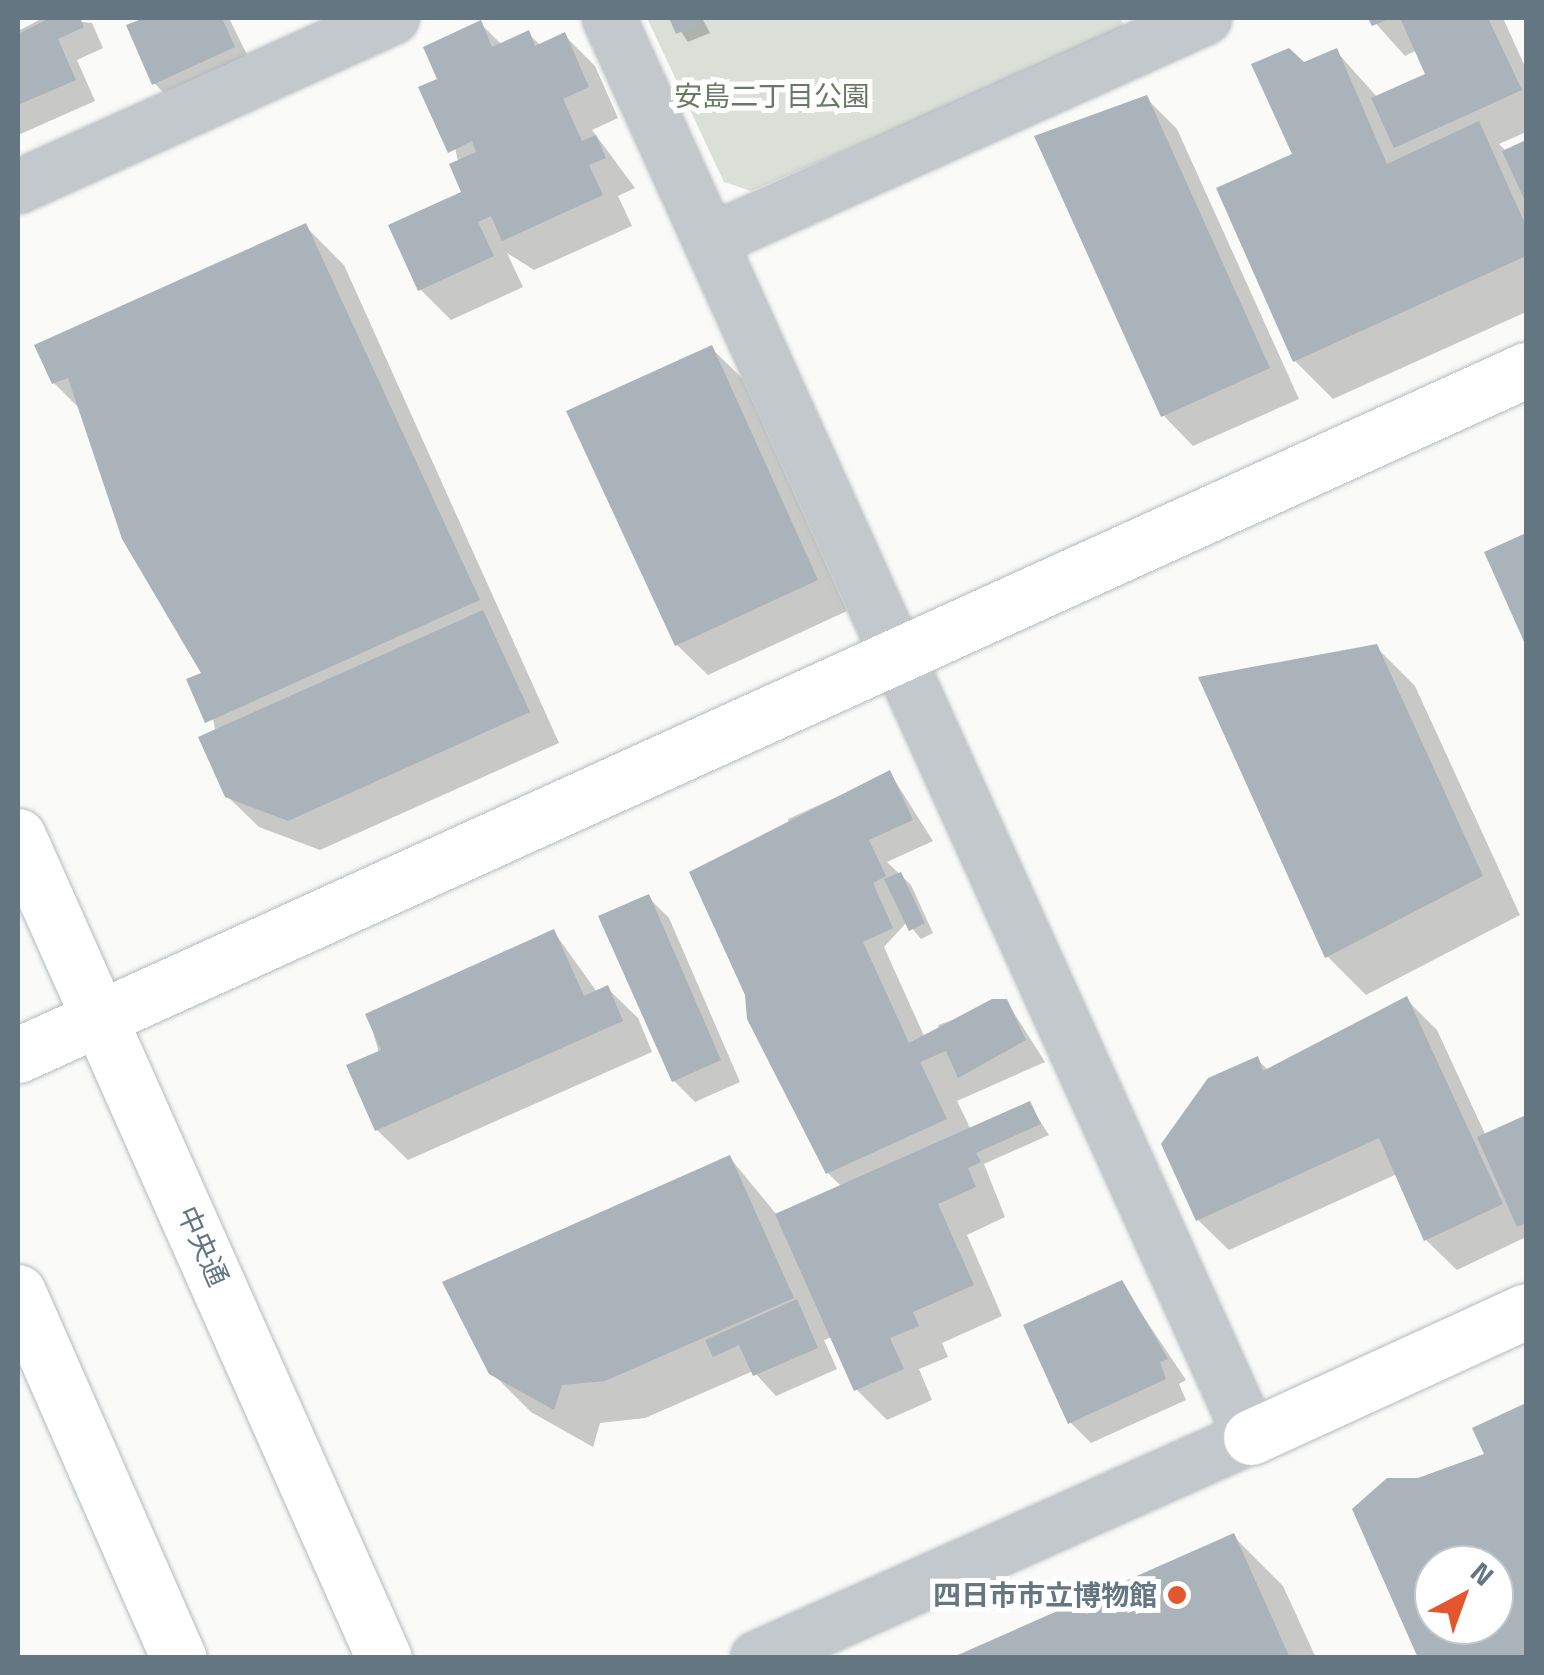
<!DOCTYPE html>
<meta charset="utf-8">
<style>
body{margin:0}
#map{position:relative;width:1544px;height:1675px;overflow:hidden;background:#fafaf8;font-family:"Titillium Web","Noto Sans JP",sans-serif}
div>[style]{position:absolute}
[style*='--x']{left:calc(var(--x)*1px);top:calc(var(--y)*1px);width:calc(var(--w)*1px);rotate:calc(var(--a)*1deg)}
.green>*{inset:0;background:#dadfd7}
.shadow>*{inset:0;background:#0003}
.building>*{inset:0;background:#aab3b9}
.roads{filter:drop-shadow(0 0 2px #b3babf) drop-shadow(0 0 2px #b3babf)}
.street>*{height:52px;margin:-26px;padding:0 26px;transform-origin:26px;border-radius:26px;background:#c3c8cc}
.secondary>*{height:55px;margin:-27.5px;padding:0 27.5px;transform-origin:27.5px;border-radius:27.5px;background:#fff}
.dots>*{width:28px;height:28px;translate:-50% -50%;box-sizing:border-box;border:5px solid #fff;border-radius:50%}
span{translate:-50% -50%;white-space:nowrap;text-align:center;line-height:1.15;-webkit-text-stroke:10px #fff;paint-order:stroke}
.park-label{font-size:28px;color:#687a64}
.street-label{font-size:28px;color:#657683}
.poi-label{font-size:28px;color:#657683;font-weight:700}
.right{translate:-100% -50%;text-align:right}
.frame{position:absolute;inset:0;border:20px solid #657683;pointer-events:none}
.north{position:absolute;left:1414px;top:1545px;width:100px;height:100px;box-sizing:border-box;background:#fff;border:2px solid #c1c8cd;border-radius:50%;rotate:41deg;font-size:28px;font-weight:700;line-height:40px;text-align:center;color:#657683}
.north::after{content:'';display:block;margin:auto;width:35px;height:45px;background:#e4572e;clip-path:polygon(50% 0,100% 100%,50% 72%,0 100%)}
</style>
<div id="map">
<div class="green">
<div style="clip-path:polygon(647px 18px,1120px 18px,1126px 30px,751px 191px,724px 182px)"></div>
</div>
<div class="shadow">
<div style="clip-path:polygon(43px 18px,92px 23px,103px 48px,77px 60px,95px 101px,18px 135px,18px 31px)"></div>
<div style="clip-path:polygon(150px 18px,229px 18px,254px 69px,175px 104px,154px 83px,130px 27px)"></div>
<div style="clip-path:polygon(672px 18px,702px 18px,710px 33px,688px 42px)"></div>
<div style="clip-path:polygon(1371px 18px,1503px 18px,1526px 69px,1526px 132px,1499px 144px,1507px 152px,1526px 143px,1526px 312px,1333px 399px,1295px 361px,1304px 65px,1336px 51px,1378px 98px,1428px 75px,1417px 50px,1405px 56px)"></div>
<div style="clip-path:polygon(480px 23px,502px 45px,528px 33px,541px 46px,564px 35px,595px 66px,618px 118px,592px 130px,635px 188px,618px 196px,632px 226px,534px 270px,507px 253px,523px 287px,451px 320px,420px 289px,465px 193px,440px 80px)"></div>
<div style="clip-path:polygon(1146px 98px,1177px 129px,1299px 399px,1193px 446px,1163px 415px)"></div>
<div style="clip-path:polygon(305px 226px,344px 265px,559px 743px,320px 850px,259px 827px,227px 796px,205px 674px,81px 410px,54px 383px)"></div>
<div style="clip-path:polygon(711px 348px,742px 378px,847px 611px,708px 675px,677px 645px)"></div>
<div style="clip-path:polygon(1526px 536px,1526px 641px,1487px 554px)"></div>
<div style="clip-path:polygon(1376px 647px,1415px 686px,1520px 915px,1366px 995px,1328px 957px,1202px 679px)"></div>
<div style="clip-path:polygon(890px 773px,933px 841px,887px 862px,911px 885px,933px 933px,921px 939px,907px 922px,884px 947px,925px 1038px,944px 1041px,938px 1025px,1007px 1002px,1045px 1062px,957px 1101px,971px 1130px,1029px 1104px,1049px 1135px,984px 1164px,1005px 1217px,967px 1235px,1002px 1316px,942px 1343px,948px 1357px,919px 1369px,932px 1400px,887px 1420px,856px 1389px,832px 1337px,824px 1340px,837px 1369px,776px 1396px,753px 1371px,645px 1418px,600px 1423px,593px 1447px,531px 1412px,491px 1372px,730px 1158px,777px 1215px,841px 1186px,828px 1173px,788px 819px)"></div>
<div style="clip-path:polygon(648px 897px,669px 918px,740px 1082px,695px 1102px,674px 1081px)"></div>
<div style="clip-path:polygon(554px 932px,597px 992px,607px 988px,638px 1018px,652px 1052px,408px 1160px,377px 1130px,379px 1053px,368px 1015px)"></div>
<div style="clip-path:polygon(1406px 999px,1437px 1030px,1486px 1136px,1526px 1118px,1526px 1237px,1457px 1270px,1426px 1240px,1397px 1174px,1229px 1250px,1198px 1220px,1257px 1059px,1269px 1071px)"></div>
<div style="clip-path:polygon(1121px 1283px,1186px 1380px,1179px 1384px,1186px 1400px,1091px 1443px,1070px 1422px)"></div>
<div style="clip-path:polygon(evenodd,1526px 1409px,1526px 1658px,1421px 1658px,1419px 1480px,1488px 1455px,1475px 1429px,1526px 1409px,1434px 1565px,1494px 1565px,1494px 1625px,1434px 1625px,1434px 1565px)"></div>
<div style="clip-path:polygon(1233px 1536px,1283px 1586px,1316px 1658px,957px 1658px)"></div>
</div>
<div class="building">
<div style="clip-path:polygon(50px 18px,80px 18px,84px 27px,58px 39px,76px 80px,18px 105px,18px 34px)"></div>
<div style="clip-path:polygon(144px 18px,222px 18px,235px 47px,152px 85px,126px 25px)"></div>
<div style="clip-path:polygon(669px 18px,699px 18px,702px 23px,676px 34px)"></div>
<div style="clip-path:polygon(1368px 18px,1391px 18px,1372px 26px)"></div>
<div style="clip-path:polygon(1400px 18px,1488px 18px,1522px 90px,1394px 148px,1371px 98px,1425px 74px)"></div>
<div style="clip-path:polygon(481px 20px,492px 47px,529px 30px,535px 46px,565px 32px,589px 87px,563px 99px,582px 141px,596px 135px,606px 158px,589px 165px,603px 195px,502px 241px,491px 216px,478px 222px,494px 256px,418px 291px,388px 225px,461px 192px,449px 164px,476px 152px,472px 141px,448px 153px,418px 87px,437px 79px,423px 47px)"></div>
<div style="clip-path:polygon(1289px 48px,1304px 62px,1337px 48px,1387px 164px,1479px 121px,1526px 226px,1526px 256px,1293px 362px,1216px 188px,1292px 154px,1251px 64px)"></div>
<div style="clip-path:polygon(1147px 95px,1270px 368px,1161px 417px,1034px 136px)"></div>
<div style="clip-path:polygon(1526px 140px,1526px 203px,1502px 151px)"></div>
<div style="clip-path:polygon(306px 223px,480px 600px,205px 723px,186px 679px,201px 673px,122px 539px,68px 378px,52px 384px,34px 345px)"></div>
<div style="clip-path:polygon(712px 345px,818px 580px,675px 646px,566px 411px)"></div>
<div style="clip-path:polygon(1526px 533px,1526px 646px,1484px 552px)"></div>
<div style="clip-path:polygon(483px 610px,530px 712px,288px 821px,225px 797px,198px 737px)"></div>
<div style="clip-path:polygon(1377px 644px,1483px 876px,1325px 958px,1198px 677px)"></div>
<div style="clip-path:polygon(890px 770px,913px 820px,869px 840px,886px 876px,873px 883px,893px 928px,863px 942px,909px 1043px,992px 999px,1007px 999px,1026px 1040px,958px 1078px,946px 1051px,920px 1062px,947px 1119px,826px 1174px,747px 1019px,745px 995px,689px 872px)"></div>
<div style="clip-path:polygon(901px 872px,925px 923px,909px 931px,884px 879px)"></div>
<div style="clip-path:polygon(649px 894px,721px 1060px,672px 1082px,598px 916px)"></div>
<div style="clip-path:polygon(554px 929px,584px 996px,608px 985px,623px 1021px,375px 1131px,346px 1065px,381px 1050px,365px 1014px)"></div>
<div style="clip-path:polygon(1407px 996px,1503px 1204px,1424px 1241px,1379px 1138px,1196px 1221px,1161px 1144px,1208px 1078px,1258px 1056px,1263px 1071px)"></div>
<div style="clip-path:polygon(1030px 1101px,1041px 1124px,976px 1153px,981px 1162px,968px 1168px,976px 1187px,938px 1204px,974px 1285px,913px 1312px,919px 1326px,890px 1338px,904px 1369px,854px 1391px,775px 1214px)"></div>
<div style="clip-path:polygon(1526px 1115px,1526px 1223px,1517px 1227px,1477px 1137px)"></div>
<div style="clip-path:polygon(730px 1155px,794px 1298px,605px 1381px,562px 1385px,554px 1410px,489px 1374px,442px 1282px)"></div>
<div style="clip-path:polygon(1122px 1280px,1168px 1359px,1160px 1362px,1166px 1379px,1068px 1424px,1023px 1325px)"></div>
<div style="clip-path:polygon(797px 1299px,818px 1348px,753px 1376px,739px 1345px,713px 1357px,705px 1340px)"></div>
<div style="clip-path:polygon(evenodd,1526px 1403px,1526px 1658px,1418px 1658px,1352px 1509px,1387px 1478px,1418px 1478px,1484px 1454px,1472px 1428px,1526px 1403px,1434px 1565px,1494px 1565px,1494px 1625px,1434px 1625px,1434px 1565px)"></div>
<div style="clip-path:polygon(1234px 1533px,1290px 1658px,951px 1658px)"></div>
</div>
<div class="roads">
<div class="street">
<div style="--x:609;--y:18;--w:1557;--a:65.66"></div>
<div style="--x:1251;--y:1437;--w:541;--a:155.9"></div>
<div style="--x:18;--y:187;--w:411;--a:-24.3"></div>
<div style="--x:710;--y:241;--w:543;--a:-24.25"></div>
</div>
<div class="secondary">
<div style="--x:18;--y:836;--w:900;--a:66"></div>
<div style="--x:18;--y:1055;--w:1656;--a:-24.43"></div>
<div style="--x:18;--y:1292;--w:400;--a:66.3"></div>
<div style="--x:1251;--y:1437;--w:302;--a:-24.6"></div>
</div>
</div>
<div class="dots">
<div style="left:1177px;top:1595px;background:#e4572e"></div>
</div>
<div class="park-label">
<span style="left:772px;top:96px">安島二丁目公園</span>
</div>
<div class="street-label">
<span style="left:203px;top:1246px;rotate:66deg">中央通</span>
</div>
<div class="poi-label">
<span class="right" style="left:1157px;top:1595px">四日市市立博物館</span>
</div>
<div class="frame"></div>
<div class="north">N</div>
</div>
